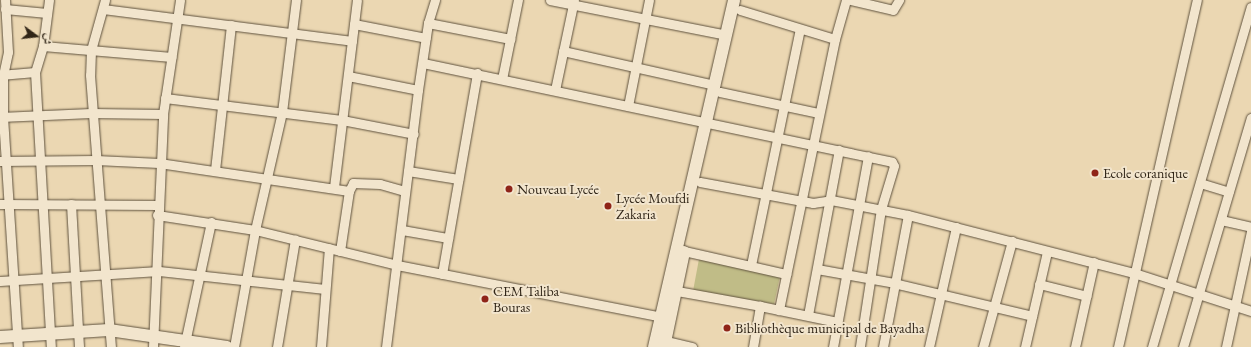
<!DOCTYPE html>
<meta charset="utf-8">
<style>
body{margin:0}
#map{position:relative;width:1251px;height:347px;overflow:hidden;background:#ebd7b2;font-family:"EB Garamond",Amiri,serif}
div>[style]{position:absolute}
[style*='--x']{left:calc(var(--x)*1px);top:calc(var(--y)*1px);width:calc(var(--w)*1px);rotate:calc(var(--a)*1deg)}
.green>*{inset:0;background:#c0bc87}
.roads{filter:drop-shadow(0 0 1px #5f523e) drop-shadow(0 0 1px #5f523e)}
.street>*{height:9px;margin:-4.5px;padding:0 4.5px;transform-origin:4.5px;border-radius:4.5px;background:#f2e5cd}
.secondary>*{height:12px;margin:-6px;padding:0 6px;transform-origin:6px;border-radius:6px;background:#f2e5cd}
.dots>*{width:11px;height:11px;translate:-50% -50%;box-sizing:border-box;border:2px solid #f2e5cd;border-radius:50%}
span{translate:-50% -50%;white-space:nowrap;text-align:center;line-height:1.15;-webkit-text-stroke:4px #f2e5cd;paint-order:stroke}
.poi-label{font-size:14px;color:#302517}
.left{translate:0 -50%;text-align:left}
.north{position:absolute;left:16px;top:16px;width:40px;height:40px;-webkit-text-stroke:3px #f2e5cd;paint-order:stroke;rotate:105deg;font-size:11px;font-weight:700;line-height:16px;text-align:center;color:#302517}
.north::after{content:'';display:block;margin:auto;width:14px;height:18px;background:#302517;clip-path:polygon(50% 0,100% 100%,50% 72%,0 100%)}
</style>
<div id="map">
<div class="green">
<div style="clip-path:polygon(699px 259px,780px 276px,774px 304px,758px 301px,757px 305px,693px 291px)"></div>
</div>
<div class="roads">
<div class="street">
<div style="--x:5;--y:0;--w:52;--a:86.7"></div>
<div style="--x:8;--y:52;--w:24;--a:102"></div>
<div style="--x:3;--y:75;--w:42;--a:90"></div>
<div style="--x:3;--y:117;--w:230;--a:86.3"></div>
<div style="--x:49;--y:0;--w:46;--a:97.4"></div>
<div style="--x:43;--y:46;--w:27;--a:107"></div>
<div style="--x:35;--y:72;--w:275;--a:86.7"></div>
<div style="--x:105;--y:0;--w:52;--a:105.6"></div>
<div style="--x:91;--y:50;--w:25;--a:92"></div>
<div style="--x:90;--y:75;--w:273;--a:85.6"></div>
<div style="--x:550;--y:0;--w:179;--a:11.2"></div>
<div style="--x:851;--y:0;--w:43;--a:13.4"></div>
<div style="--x:893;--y:10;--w:12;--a:-59"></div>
<div style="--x:5;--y:9;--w:42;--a:5.4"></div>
<div style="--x:103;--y:9;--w:251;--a:7.3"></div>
<div style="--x:740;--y:10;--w:99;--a:17"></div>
<div style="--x:835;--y:39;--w:277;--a:101.7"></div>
<div style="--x:428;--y:23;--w:84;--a:11"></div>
<div style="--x:354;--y:24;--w:73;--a:11"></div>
<div style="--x:835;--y:39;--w:41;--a:-74.2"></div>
<div style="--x:43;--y:46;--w:129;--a:4.9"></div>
<div style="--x:563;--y:51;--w:156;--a:12.6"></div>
<div style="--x:423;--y:63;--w:479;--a:11.9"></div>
<div style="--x:892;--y:162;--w:4;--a:63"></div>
<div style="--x:894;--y:166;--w:45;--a:106.8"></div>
<div style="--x:881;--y:209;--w:140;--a:98.7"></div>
<div style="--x:0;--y:75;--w:35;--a:-5"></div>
<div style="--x:348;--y:76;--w:71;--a:11.3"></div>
<div style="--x:502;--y:79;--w:81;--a:-78.6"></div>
<div style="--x:555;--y:90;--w:92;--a:-78.1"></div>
<div style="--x:720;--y:92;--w:100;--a:12.1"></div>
<div style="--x:165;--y:98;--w:178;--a:7.1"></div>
<div style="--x:342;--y:120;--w:73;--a:11"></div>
<div style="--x:628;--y:106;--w:108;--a:-78.8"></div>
<div style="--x:0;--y:117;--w:91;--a:-2.5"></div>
<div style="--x:91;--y:113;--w:72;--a:0.8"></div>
<div style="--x:0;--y:161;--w:96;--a:-0.6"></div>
<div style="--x:96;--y:160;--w:63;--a:2.7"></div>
<div style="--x:159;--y:163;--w:192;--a:8.4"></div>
<div style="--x:215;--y:170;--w:146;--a:-83.7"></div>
<div style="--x:408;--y:171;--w:51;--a:9.1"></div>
<div style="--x:700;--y:182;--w:115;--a:10.5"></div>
<div style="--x:813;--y:203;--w:18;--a:-9"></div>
<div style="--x:831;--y:200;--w:78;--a:11"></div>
<div style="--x:908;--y:215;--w:233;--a:14.4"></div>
<div style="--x:1134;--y:273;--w:123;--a:18"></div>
<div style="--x:1200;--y:183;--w:30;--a:17"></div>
<div style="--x:334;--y:187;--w:188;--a:-83"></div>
<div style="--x:0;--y:204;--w:158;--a:0.4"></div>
<div style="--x:71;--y:204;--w:143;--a:86.8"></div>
<div style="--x:157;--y:215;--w:99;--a:8.7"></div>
<div style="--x:255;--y:230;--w:146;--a:13.8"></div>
<div style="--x:397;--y:265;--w:275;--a:11.1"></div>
<div style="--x:1221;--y:220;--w:31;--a:13"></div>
<div style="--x:402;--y:230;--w:47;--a:9.9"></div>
<div style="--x:340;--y:251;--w:61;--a:-81.5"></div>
<div style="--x:349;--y:191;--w:9;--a:-63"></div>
<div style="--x:353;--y:183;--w:27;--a:2"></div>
<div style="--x:380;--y:184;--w:26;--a:16"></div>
<div style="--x:684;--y:251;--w:105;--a:12.7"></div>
<div style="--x:751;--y:265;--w:241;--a:-78.3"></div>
<div style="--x:817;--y:269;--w:78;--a:10.3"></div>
<div style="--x:894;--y:283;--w:142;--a:13.4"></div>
<div style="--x:442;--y:274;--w:204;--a:-80.1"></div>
<div style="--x:0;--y:281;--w:159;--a:-3.6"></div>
<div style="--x:159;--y:271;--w:167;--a:6.2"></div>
<div style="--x:1039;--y:284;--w:49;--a:14"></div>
<div style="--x:677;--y:291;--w:84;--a:10.2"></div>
<div style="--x:808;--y:315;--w:168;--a:-79.4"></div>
<div style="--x:666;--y:341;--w:27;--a:13"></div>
<div style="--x:153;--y:347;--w:233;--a:-87.5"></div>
<div style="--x:163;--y:114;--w:115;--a:-81.5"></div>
<div style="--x:184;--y:347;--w:128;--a:-77.8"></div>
<div style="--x:234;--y:347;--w:119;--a:-79.8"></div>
<div style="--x:255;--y:230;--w:121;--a:-77.1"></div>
<div style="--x:282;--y:112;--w:113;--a:-82.9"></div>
<div style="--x:277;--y:347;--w:109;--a:-80.5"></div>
<div style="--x:321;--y:347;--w:99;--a:-85.4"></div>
<div style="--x:386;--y:347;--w:259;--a:-82.9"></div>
<div style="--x:418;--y:90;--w:68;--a:-81.5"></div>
<div style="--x:428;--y:23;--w:24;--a:-73"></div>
<div style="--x:753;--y:347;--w:42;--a:-80.3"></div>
<div style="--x:760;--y:306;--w:79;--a:11.7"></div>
<div style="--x:833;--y:347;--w:194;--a:-79.6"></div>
<div style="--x:883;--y:347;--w:134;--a:-79.3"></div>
<div style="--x:929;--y:347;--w:123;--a:-77.3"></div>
<div style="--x:983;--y:347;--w:110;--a:-74.7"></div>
<div style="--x:1025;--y:347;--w:98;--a:-77"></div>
<div style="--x:1075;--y:347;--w:87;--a:-77.4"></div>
<div style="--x:1118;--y:347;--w:356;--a:-77.2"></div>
<div style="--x:1152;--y:347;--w:354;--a:-73.8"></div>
<div style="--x:1183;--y:347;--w:239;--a:-73.5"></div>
<div style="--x:1226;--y:347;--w:119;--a:-77.8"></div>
</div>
<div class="secondary">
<div style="--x:0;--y:337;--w:109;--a:-3.7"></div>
<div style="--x:109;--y:330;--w:119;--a:8.2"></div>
<div style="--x:654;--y:347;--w:356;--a:-77"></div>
<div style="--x:664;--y:347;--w:97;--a:-78.1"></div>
</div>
</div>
<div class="dots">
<div style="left:1095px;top:173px;background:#8f2418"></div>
<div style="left:509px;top:189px;background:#8f2418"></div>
<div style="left:608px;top:206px;background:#8f2418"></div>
<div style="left:485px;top:299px;background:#8f2418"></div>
<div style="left:727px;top:328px;background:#8f2418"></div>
</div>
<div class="poi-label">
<span class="left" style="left:1103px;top:173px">Ecole coranique</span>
<span class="left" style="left:517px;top:189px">Nouveau Lycée</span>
<span class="left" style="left:616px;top:206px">Lycée Moufdi<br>Zakaria</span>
<span class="left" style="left:493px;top:299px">CEM Taliba<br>Bouras</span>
<span class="left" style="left:735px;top:328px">Bibliothèque municipal de Bayadha</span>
</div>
<div class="north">ش</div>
</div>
